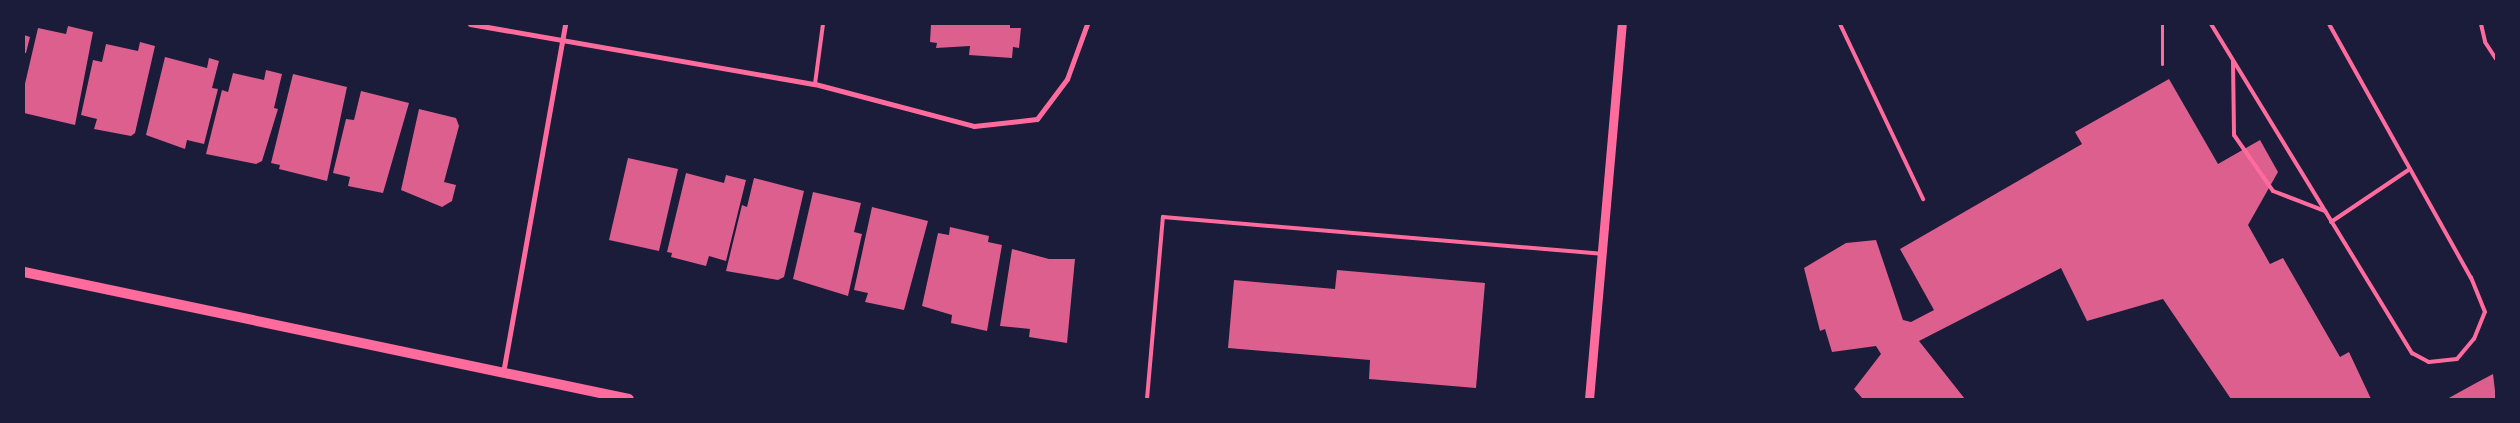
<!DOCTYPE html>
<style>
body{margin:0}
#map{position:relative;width:2520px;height:423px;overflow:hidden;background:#1b1b3a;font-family:"Asap Condensed",sans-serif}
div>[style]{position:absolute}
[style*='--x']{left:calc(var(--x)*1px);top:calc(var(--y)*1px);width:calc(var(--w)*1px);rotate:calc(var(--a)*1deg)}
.building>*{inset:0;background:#dd5f8e}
.path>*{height:3px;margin:-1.5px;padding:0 1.5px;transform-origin:1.5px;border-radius:1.5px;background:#ff6b9d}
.service>*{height:4px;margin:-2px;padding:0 2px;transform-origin:2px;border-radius:2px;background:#ff6b9d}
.minor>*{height:5px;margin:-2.5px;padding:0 2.5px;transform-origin:2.5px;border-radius:2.5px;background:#ff6b9d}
.tertiary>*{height:9px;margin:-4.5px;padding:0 4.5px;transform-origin:4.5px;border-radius:4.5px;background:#ff6b9d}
.secondary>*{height:10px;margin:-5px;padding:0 5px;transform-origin:5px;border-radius:5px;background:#ff6b9d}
span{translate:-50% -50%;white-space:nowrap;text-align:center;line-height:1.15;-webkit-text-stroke:5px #1b1b3a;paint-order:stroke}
.frame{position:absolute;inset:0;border:25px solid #1b1b3a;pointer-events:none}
</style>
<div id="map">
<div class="building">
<div style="clip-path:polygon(931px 24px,1010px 24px,1010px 28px,1021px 28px,1019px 48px,1013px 47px,1012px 58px,969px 55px,970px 46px,936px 48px,937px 43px,930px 42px)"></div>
<div style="clip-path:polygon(68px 26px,93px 32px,75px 125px,24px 113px,24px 88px,38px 28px,66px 34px)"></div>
<div style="clip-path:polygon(24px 35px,30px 37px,26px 53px,24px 53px)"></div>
<div style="clip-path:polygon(140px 42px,155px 46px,135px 133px,131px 136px,94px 129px,97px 119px,81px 115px,93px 60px,102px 62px,106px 44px,138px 51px)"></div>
<div style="clip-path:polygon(165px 57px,207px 68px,209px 58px,219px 61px,212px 88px,218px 89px,204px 144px,187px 140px,185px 149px,146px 135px)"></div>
<div style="clip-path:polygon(266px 70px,282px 74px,274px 108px,278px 109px,262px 161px,256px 164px,206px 154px,222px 90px,228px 92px,233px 73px,264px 80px)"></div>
<div style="clip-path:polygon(293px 74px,347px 87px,327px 181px,279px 169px,280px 165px,271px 163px)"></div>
<div style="clip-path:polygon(2169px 79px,2218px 164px,2260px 140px,2278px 172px,2248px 225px,2270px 264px,2283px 258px,2340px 357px,2349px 352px,2371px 399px,2231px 399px,2163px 299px,2087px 321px,2061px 268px,1919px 341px,1965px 399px,1863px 399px,1854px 389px,1881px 354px,1876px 346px,1832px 352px,1825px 329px,1820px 331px,1804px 268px,1846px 243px,1876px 240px,1903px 320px,1911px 322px,1934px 310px,1900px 249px,2082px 144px,2075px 132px)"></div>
<div style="clip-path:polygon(361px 91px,409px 103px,383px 193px,348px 186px,350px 177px,333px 173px,346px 119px,354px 120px)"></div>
<div style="clip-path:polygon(419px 109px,456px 118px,459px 126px,444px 182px,456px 185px,452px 201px,442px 207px,401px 190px)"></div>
<div style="clip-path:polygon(628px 158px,678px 169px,659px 251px,609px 240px)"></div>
<div style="clip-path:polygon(686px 173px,724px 183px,726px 175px,746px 180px,726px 261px,709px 256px,706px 266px,671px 257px,672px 253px,667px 252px)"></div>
<div style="clip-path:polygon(754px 178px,804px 191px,784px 277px,778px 280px,726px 271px,742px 205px,747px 207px)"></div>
<div style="clip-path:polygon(813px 192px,861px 203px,854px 232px,862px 234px,848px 296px,793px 279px)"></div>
<div style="clip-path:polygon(872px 207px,928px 221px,904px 310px,865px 302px,868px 293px,854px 290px)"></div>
<div style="clip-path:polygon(950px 227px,989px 236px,988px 242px,1002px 245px,987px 331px,951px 323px,952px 315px,922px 306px,938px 233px,949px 235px)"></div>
<div style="clip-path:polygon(1012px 249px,1049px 259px,1075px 259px,1067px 343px,1029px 337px,1030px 329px,1000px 326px)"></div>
<div style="clip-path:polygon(1337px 270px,1485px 283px,1476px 388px,1369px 379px,1370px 360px,1228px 348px,1234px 280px,1335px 289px)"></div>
<div style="clip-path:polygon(2493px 374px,2496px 399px,2447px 399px,2476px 383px)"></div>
</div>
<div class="path">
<div style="--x:2162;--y:24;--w:40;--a:90"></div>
</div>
<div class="service">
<div style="--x:1840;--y:24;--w:194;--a:64.6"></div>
<div style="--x:2211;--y:24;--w:386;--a:58.6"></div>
<div style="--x:2412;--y:353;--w:19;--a:28"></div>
<div style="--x:2429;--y:362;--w:28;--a:-6"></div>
<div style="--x:2457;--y:359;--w:26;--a:-50"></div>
<div style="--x:2474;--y:339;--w:29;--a:-68"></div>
<div style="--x:2485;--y:312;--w:37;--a:-112"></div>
<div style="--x:2471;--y:278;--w:291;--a:-119.2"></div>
<div style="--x:2481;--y:24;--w:18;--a:77"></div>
<div style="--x:2485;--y:42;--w:20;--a:57"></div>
<div style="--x:2233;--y:61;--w:74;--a:89.2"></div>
<div style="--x:2234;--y:135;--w:68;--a:55.1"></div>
<div style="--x:2273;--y:191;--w:56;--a:21"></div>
<div style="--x:815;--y:84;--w:61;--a:-82.4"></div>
<div style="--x:2331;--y:222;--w:95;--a:-33.9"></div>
<div style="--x:1147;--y:399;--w:183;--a:-85"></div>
<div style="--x:1163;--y:217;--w:440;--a:4.8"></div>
</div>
<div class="minor">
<div style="--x:470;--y:24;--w:350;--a:9.9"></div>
<div style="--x:815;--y:84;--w:164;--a:14.8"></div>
<div style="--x:974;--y:126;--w:63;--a:-6.3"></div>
<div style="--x:1037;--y:119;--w:50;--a:-53.1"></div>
<div style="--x:1067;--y:79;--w:59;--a:-70"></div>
<div style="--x:503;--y:373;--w:354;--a:-79.9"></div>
</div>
<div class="tertiary">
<div style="--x:1589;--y:399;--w:376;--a:-85"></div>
</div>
<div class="secondary">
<div style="--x:24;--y:272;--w:618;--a:11.86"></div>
</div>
<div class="frame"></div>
</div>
